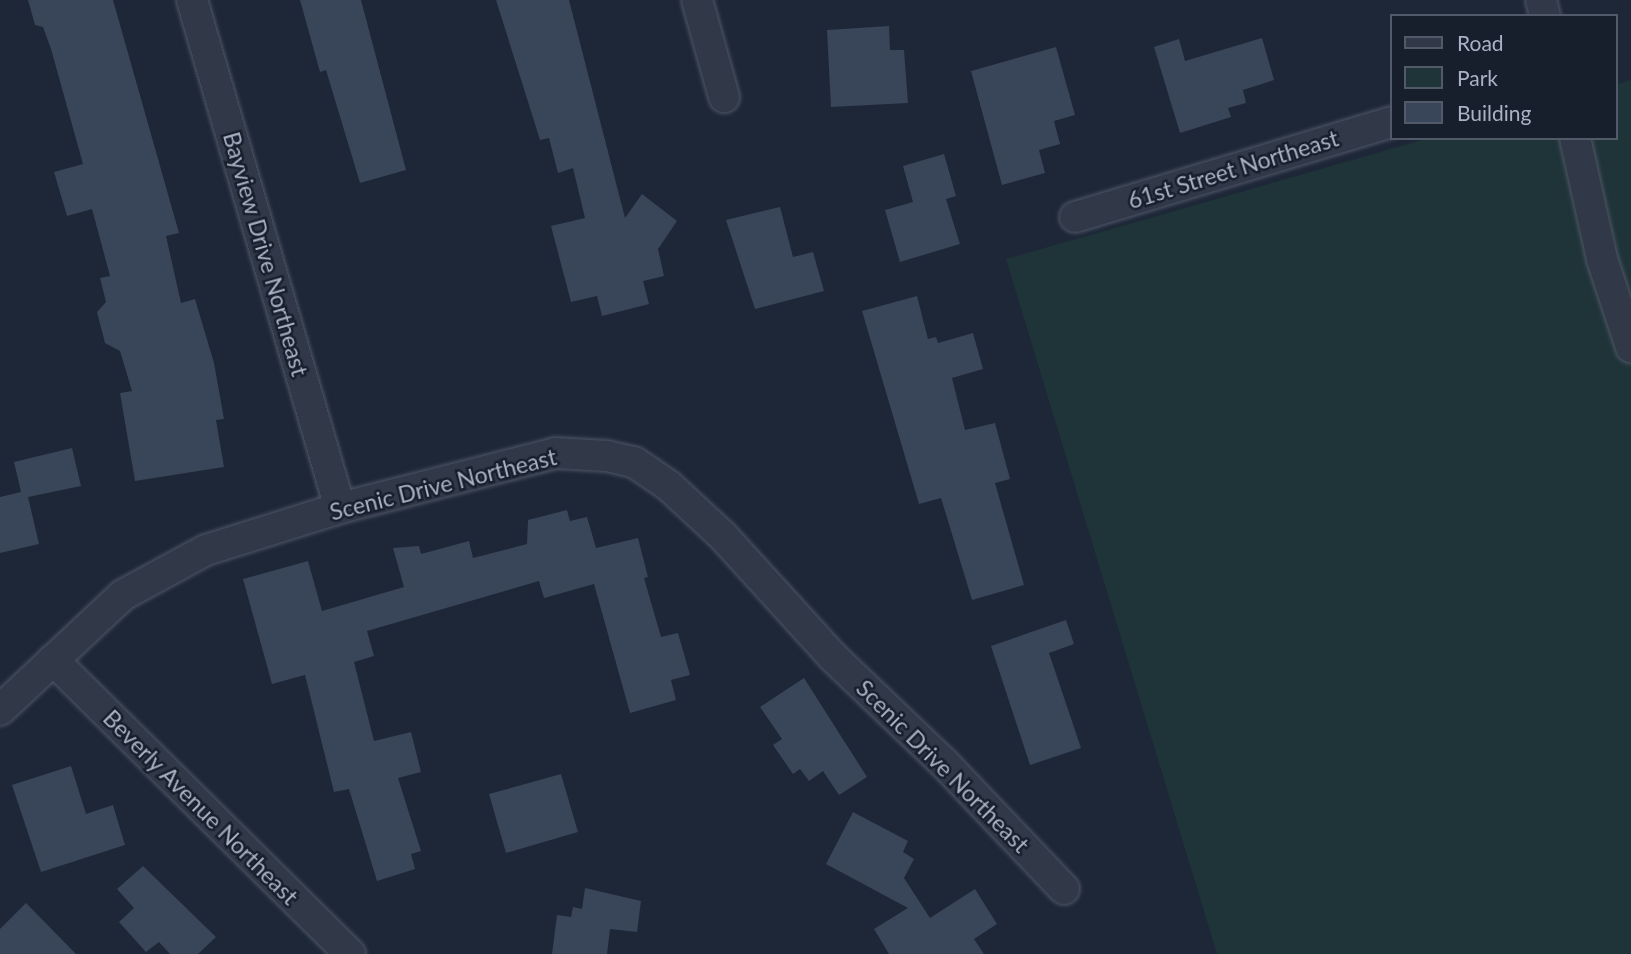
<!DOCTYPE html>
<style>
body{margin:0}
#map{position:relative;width:1631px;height:954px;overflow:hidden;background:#1d2737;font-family:Lato,sans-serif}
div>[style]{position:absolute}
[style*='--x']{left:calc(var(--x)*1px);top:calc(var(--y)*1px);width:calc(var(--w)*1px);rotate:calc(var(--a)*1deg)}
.green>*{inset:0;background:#1f3438}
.building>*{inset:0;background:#394558}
.roads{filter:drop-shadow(0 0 2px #4e5666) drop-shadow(0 0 2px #4e5666)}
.street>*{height:30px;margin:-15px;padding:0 15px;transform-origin:15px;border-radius:15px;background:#313948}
span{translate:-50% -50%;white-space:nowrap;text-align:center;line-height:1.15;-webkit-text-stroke:5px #171e2c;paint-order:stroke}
.street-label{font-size:23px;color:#aab3c5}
.legend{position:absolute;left:1390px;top:14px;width:228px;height:126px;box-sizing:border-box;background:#171e2c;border:2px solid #525a69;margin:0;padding:9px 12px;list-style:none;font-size:21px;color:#aab3c5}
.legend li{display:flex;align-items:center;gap:14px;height:35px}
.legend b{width:35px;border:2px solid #525a69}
</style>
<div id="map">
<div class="green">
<div style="clip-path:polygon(1631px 80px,1631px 954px,1217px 954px,1006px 259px,1429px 138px,1615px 138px,1615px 85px)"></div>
</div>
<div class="building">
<div style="clip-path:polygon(28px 0,113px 0,179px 233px,166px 236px,181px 303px,195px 299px,214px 363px,224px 419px,216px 420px,224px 467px,135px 481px,120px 393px,132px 391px,120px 351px,105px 343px,97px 312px,106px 302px,100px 278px,110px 276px,92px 209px,67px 216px,54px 172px,83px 164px,51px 49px,43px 27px,35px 25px)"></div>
<div style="clip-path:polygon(300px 0,361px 0,406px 170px,360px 183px,326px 70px,320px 72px)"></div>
<div style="clip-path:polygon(496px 0,569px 0,625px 218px,642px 194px,677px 221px,658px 249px,664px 276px,643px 281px,649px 304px,602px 316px,597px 296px,571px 302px,551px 226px,585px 218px,573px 168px,558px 173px,549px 138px,540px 140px)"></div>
<div style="clip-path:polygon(889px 26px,890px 50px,904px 50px,908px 103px,831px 107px,827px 30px)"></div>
<div style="clip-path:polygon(1262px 38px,1274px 80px,1243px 90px,1246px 103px,1228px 108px,1231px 117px,1180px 133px,1154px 47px,1179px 39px,1185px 61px)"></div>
<div style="clip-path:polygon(1056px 47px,1075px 115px,1054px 121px,1060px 144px,1039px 150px,1045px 173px,1002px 185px,971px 71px)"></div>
<div style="clip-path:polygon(944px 154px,956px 196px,946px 199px,960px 244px,900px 262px,885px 210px,913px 202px,903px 166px)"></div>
<div style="clip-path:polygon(780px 207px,793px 257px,813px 252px,824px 291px,755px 309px,726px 220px)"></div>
<div style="clip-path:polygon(917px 296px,928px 339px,936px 337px,938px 343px,973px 333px,983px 369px,952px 378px,965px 430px,995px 423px,1010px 479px,995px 483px,1024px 585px,972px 600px,941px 498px,919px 504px,862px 311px)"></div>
<div style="clip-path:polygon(72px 448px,81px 486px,28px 497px,39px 544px,0 553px,0 497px,21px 492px,14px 462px)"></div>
<div style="clip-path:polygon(567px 510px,570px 521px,587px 517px,596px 548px,638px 538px,648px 577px,644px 578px,661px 637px,678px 633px,690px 675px,671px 680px,676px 700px,630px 713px,594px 584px,544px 598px,539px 581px,367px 631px,374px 656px,354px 662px,374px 741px,411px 732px,421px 772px,398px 778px,421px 851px,411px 854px,415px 869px,377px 881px,349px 789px,334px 792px,305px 675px,272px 684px,243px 579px,308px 561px,322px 611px,404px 587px,393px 548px,419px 546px,421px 554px,469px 541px,473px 558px,527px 544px,528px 520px)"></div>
<div style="clip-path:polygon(1066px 620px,1074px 644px,1049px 653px,1081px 748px,1030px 765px,991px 646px)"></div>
<div style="clip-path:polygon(804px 678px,867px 777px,839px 795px,823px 771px,809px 781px,800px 769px,793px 774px,773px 745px,782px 739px,760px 707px)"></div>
<div style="clip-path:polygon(71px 766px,86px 814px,113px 805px,125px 845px,41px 872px,12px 785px)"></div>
<div style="clip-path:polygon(561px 774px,578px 832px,506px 853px,489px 794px)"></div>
<div style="clip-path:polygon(853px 812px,908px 841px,903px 852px,914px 859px,904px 878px,930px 918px,975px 889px,997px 924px,974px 939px,984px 954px,889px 954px,874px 929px,908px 908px,826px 864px)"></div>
<div style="clip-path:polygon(143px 866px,216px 937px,198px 954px,170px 954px,159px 942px,146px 952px,119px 922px,134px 908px,117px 889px)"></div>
<div style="clip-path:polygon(585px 888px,641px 901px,637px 932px,610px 929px,607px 954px,552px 954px,557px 915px,571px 917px,573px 907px,582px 909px)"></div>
<div style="clip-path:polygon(26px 903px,76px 954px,0 954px,0 929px)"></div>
</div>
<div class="roads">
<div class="street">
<div style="--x:192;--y:0;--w:529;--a:73.76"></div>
<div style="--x:697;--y:0;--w:101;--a:74.4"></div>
<div style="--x:1541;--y:0;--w:16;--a:76"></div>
<div style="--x:1575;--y:138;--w:124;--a:77.4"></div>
<div style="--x:1602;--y:259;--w:93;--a:71.8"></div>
<div style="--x:1075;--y:217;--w:330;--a:-16.7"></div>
<div style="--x:53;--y:660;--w:418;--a:44.7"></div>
<div style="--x:0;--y:710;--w:168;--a:-43.1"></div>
<div style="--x:123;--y:595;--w:94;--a:-28.5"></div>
<div style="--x:206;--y:550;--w:140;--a:-17.4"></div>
<div style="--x:340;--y:508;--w:222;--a:-14.3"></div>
<div style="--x:555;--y:453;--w:52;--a:3.3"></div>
<div style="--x:607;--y:456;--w:28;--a:13"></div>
<div style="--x:634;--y:462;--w:42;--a:34.4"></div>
<div style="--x:669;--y:486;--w:72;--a:42.8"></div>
<div style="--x:722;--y:535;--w:165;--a:47.7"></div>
<div style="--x:833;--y:657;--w:153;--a:43.7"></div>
<div style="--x:944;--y:763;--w:174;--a:46.4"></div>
</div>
</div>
<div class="street-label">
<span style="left:1233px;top:169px;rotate:-17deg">61st Street Northeast</span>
<span style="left:266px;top:254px;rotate:74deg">Bayview Drive Northeast</span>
<span style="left:443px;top:484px;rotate:-14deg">Scenic Drive Northeast</span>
<span style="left:943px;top:766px;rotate:45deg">Scenic Drive Northeast</span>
<span style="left:201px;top:807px;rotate:45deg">Beverly Avenue Northeast</span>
</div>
<ul class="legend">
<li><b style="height:9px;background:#313948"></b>Road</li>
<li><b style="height:19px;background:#1f3438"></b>Park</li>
<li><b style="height:19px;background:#394558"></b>Building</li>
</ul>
</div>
